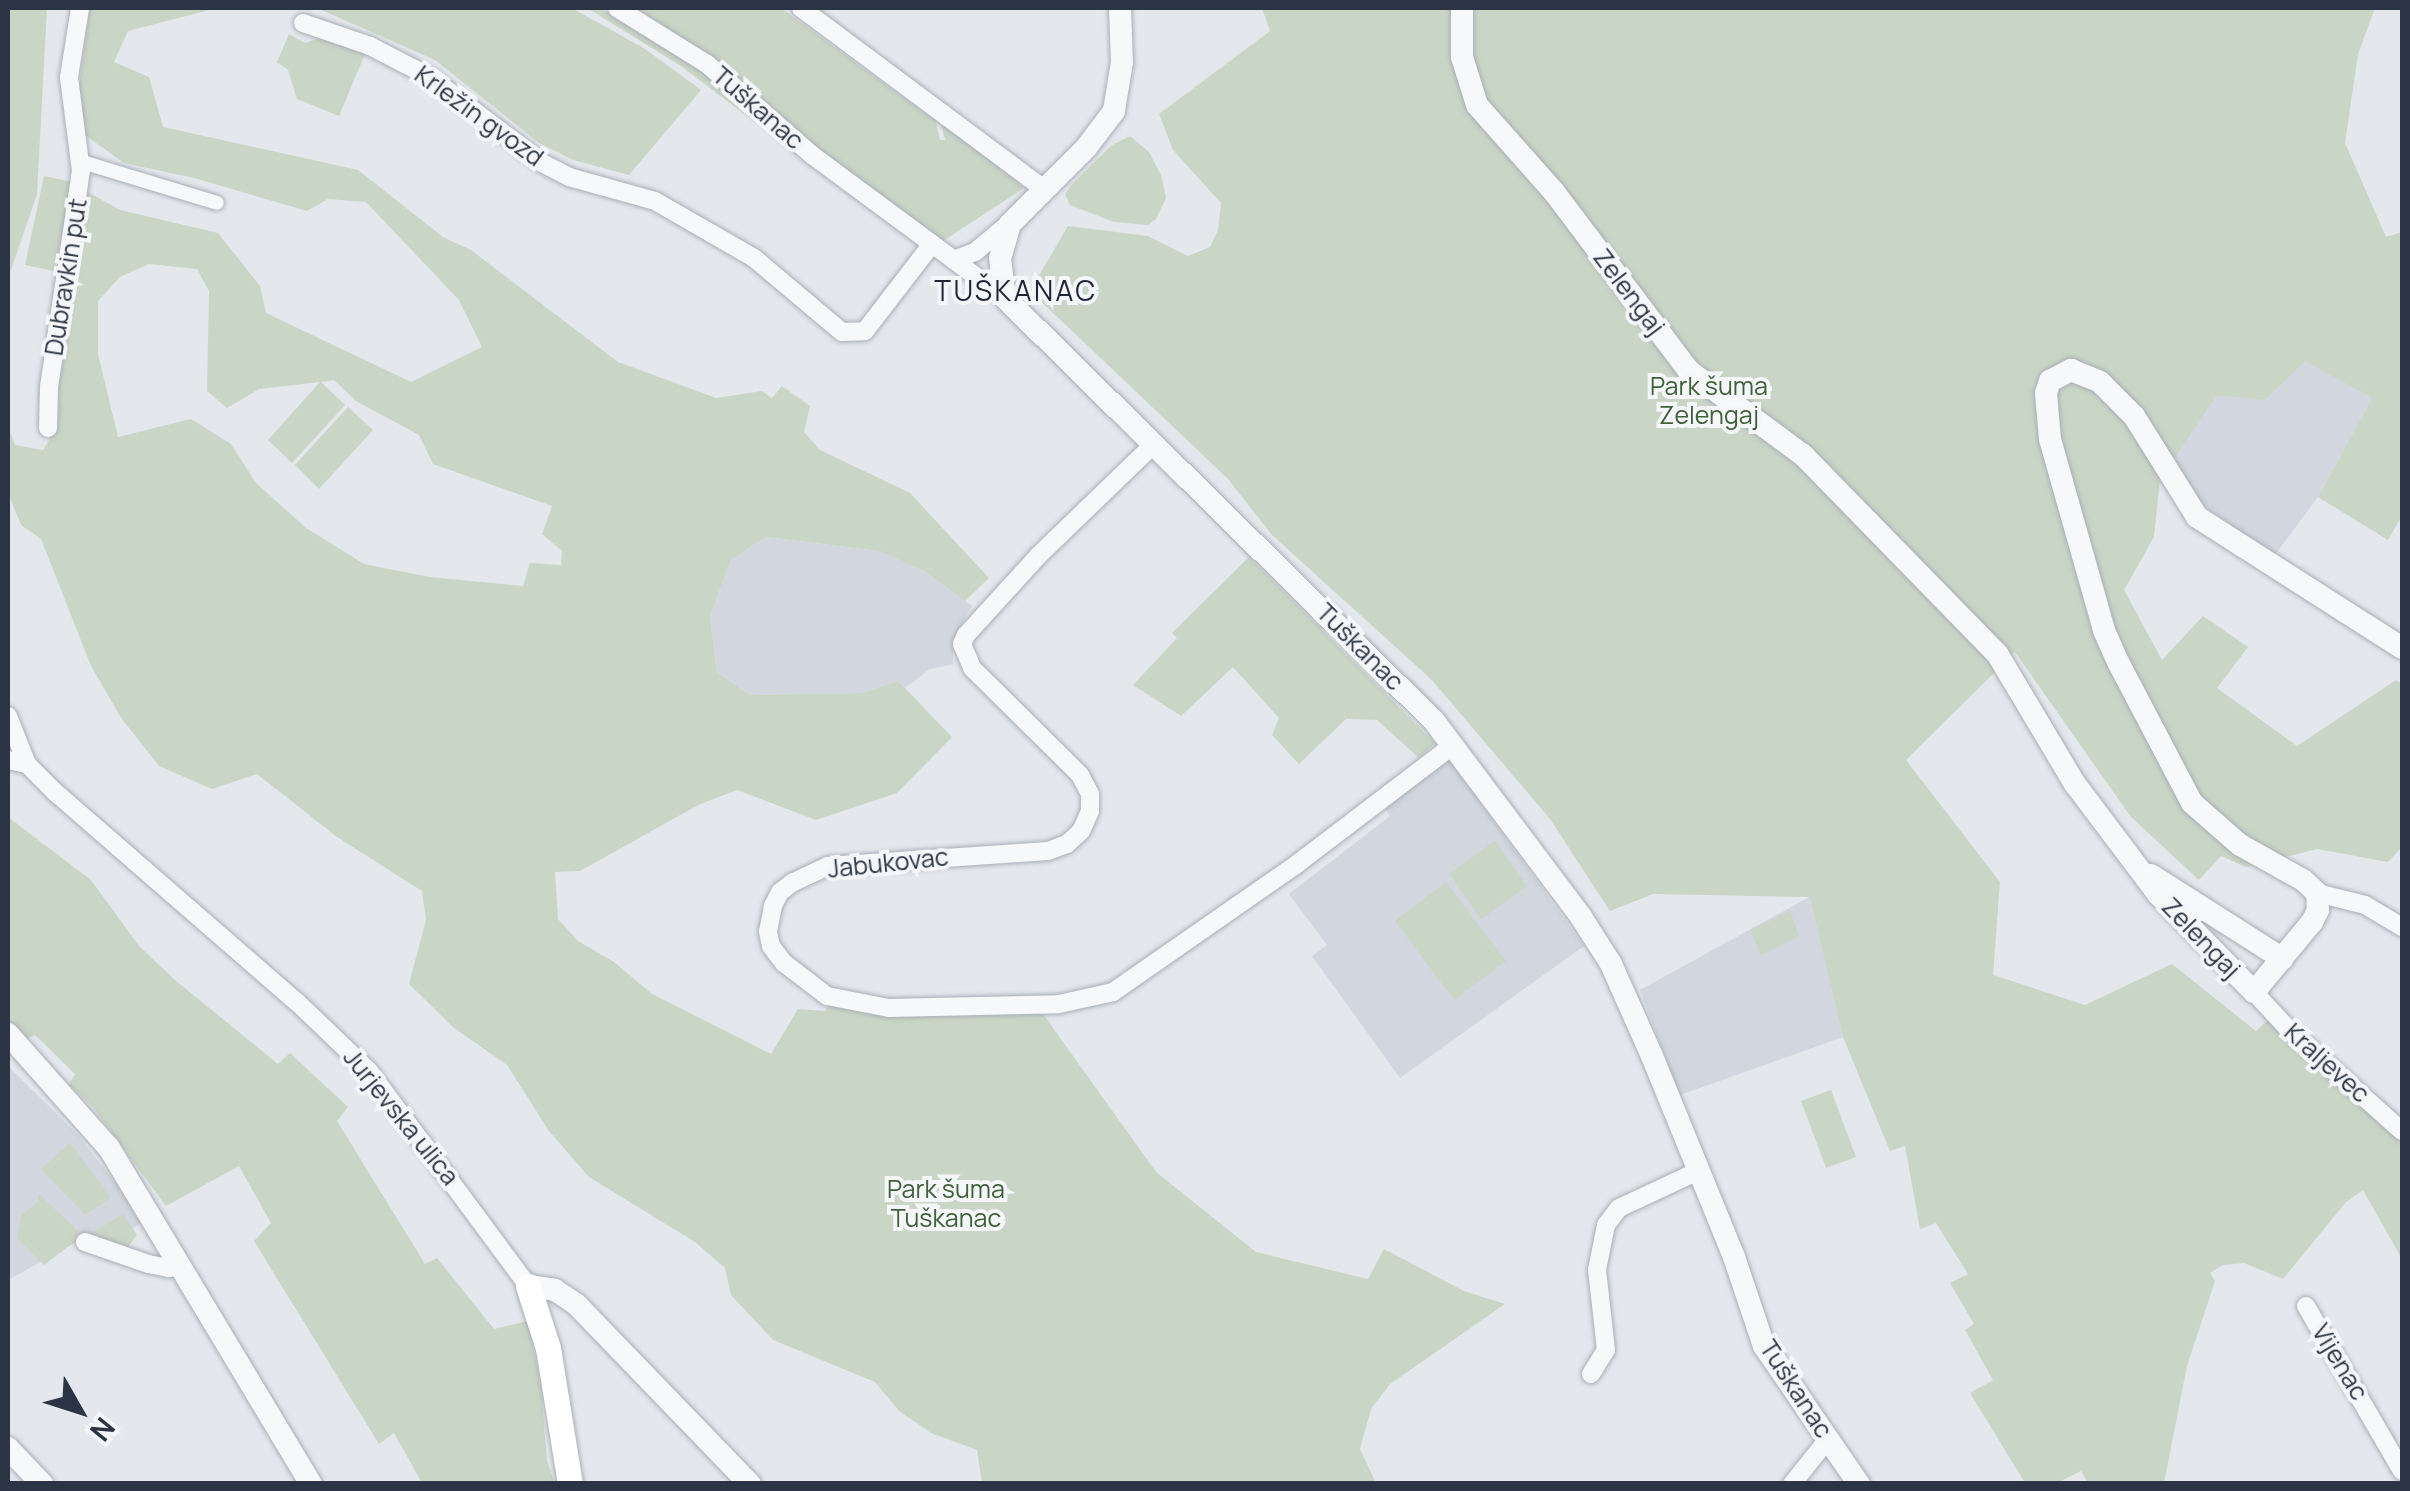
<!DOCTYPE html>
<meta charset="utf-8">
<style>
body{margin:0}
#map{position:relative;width:2410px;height:1491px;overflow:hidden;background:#e4e7ec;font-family:Manrope,sans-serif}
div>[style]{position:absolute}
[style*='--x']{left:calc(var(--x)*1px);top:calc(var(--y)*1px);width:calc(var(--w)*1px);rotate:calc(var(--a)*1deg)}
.built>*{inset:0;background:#d2d6de}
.green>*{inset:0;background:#c9d6c5}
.roads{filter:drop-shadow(0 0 2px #a9aeb7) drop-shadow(0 0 2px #a9aeb7)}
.pedestrian>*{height:14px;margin:-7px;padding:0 7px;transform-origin:7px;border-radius:7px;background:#f7f8fa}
.minor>*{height:18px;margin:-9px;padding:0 9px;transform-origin:9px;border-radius:9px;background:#f7f8fa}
.tertiary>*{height:22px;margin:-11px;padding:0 11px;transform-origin:11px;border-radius:11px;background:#f7f8fa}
.secondary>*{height:25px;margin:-12.5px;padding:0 12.5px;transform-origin:12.5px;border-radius:12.5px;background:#fff}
span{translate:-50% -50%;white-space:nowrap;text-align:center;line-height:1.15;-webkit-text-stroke:8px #f4f6f9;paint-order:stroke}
.street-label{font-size:25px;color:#2b3445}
.park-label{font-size:25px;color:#3f6138}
.neighbourhood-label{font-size:28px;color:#1d2536;letter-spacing:2.5px}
.frame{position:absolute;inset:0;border:10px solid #2b3445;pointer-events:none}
.north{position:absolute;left:30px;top:1361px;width:100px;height:100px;-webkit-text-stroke:8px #f4f6f9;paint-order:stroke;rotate:129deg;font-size:28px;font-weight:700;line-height:40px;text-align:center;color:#2b3445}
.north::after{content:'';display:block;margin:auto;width:35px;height:45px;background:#2b3445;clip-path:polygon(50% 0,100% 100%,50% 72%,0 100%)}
</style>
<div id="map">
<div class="built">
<div style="clip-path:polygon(2305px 360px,2372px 398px,2318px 497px,2274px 556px,2199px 502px,2173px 461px,2217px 394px,2266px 400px)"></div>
<div style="clip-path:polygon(766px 537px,879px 551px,926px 572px,972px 606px,953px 639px,953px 664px,930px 669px,905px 688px,898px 681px,862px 693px,750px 695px,717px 672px,710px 616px,731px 560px)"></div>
<div style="clip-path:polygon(1450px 761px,1584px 946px,1400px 1078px,1312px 956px,1327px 945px,1289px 894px,1390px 816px,1385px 808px)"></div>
<div style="clip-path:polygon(1811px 896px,1843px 1037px,1680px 1095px,1640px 990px)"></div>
<div style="clip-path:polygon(8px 1066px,77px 1134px,145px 1221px,89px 1254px,82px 1239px,8px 1280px)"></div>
</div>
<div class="green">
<div style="clip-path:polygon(8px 8px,47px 8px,37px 194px,8px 279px)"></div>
<div style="clip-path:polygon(evenodd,90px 8px,217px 8px,128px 31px,114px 62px,149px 77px,163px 127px,358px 170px,443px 237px,471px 250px,618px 362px,716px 398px,762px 391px,772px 398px,782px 386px,810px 406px,804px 432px,820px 450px,910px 493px,989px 578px,965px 601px,926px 572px,879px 551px,766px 537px,731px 560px,710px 616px,717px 672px,750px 695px,862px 693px,898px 681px,952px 737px,897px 793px,816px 820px,737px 790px,700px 804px,580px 871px,555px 872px,558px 919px,578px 941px,614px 962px,652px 994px,771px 1054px,798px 1009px,825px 1011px,830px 1004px,1029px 1009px,1043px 1014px,1156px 1172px,1256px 1252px,1368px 1279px,1384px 1249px,1464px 1291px,1505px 1304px,1390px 1384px,1371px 1409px,1360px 1449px,1376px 1483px,982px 1483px,977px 1450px,931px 1433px,899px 1411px,875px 1382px,773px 1340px,731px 1295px,725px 1268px,695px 1242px,589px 1177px,549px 1131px,507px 1065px,454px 1028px,409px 984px,426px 920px,422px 891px,337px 837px,257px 774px,212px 789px,159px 766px,122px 719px,91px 666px,41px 539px,21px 525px,8px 493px,8px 426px,15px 445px,43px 450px,58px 426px,59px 388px,88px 192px,120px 210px,218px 233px,260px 286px,266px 313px,411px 382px,482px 347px,459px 300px,366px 202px,328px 199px,307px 211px,194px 178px,124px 163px,85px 135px,77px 101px,90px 8px,149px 264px,197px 269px,209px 291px,207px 391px,227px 408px,259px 389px,320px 382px,268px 440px,292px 463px,345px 405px,321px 382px,334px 380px,356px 401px,419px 435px,433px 464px,552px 506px,542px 534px,562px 551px,561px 565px,530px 563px,523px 586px,430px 577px,364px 564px,306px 528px,256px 483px,231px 444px,191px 419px,118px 437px,98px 354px,98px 301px,120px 277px,149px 264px)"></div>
<div style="clip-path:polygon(317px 8px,572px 8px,645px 49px,701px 90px,629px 175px,573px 160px,539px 143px,435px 60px)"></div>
<div style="clip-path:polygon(587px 8px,600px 8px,691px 62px,912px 241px,681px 66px)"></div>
<div style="clip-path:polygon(632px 8px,781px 8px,931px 118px,934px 114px,940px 140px,945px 140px,940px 119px,1024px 188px,943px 241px,828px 158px,709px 54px)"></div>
<div style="clip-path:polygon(1262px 8px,2375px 8px,2358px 54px,2345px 143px,2386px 237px,2402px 232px,2402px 516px,2388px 540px,2318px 497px,2372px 398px,2305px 361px,2266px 400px,2217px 395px,2160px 480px,2154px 537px,2124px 590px,2162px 660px,2203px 616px,2248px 647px,2217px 688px,2297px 746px,2396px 680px,2402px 684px,2402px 847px,2388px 862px,2317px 849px,2246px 867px,2221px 856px,2199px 880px,2131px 817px,2015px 652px,1906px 760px,2000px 882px,1993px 975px,2085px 1005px,2172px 964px,2256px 1031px,2269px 1019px,2402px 1138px,2402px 1259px,2363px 1190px,2346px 1202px,2283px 1279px,2244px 1263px,2223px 1265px,2210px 1273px,2215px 1281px,2187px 1366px,2164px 1483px,2088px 1483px,2081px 1471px,2057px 1483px,2025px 1483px,1970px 1393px,1993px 1380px,1965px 1330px,1974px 1324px,1950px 1283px,1968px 1274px,1936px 1223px,1920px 1229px,1905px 1146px,1890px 1151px,1843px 1037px,1810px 897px,1653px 894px,1610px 911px,1550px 819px,1432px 680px,1272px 535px,1228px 479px,1030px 291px,1068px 226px,1148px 236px,1188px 256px,1210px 247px,1218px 230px,1221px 203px,1173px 150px,1159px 114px,1270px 31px)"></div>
<div style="clip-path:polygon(289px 34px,305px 43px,324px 37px,365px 54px,339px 116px,297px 99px,288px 70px,277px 62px)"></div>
<div style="clip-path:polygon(1130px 136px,1149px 152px,1161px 175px,1166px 198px,1156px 219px,1148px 225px,1114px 222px,1070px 205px,1065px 194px,1073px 183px,1112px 145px)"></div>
<div style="clip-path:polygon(44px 176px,73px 182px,54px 271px,25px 265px)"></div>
<div style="clip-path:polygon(348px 407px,373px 430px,319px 489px,295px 465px)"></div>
<div style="clip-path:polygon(1249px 557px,1435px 743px,1419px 758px,1377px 720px,1346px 719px,1299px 764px,1272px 735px,1279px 718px,1233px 667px,1181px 716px,1133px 685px,1177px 638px,1172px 633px)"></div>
<div style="clip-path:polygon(8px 817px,91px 880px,139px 946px,175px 980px,278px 1064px,290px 1053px,348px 1107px,337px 1121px,425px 1264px,437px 1258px,494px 1329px,528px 1321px,541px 1386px,547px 1461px,555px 1483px,422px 1483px,394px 1433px,379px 1444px,254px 1241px,271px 1223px,239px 1166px,166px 1206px,92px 1106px,69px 1085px,75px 1074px,35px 1035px,26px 1039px,8px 1023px)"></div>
<div style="clip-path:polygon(1495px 841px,1527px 886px,1481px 919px,1449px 874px)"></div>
<div style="clip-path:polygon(1446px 882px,1506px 961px,1454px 1000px,1395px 921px)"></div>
<div style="clip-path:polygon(1790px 911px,1799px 936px,1761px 955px,1750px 930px)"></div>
<div style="clip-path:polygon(1831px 1090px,1856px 1157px,1826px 1168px,1801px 1101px)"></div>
<div style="clip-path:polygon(70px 1143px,111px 1198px,85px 1215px,41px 1169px)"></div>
<div style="clip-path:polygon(38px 1193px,78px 1231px,74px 1242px,44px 1265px,17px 1238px,21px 1216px,38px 1201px)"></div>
<div style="clip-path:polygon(123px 1214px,137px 1235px,127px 1248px,87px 1236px)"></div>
</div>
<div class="roads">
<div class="pedestrian">
<div style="--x:79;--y:161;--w:144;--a:16.9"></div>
</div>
<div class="minor">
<div style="--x:617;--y:8;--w:106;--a:31.9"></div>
<div style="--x:707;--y:64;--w:139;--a:40.9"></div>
<div style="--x:812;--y:155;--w:240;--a:36.5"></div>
<div style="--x:801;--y:8;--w:303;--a:36.7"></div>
<div style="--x:303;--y:23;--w:71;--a:18.9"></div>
<div style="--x:370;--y:46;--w:68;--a:27.3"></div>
<div style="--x:430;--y:77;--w:141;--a:37.5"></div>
<div style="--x:542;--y:163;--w:30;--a:27"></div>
<div style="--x:569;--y:177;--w:89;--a:15.6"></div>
<div style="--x:655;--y:201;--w:114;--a:29.9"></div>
<div style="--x:754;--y:258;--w:115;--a:40.1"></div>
<div style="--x:842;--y:332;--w:23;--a:-2"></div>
<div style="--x:865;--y:331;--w:110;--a:-52.4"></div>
<div style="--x:954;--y:260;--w:22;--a:-21"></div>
<div style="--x:975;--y:252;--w:48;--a:-40"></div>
<div style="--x:48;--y:428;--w:41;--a:-88.6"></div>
<div style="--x:49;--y:387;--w:218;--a:-81.6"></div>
<div style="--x:81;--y:171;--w:95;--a:-97.3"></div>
<div style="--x:69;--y:77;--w:70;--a:-80.9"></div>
<div style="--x:1154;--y:444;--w:161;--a:136"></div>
<div style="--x:1038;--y:556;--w:107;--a:132.3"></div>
<div style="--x:966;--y:635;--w:10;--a:114"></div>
<div style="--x:962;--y:644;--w:26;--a:67"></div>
<div style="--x:972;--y:668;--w:152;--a:44.7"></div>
<div style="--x:1080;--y:775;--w:21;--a:62"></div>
<div style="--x:1090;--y:794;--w:17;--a:90"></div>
<div style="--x:1090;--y:811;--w:22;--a:114"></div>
<div style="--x:1081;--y:831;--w:19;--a:137"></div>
<div style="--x:1067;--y:844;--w:20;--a:160"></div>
<div style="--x:1048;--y:851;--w:221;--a:176.1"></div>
<div style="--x:828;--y:866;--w:38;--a:155"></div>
<div style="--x:793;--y:882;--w:16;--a:142"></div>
<div style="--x:780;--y:892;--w:16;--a:117"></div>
<div style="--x:773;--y:906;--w:26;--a:101"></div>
<div style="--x:768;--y:932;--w:14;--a:78"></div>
<div style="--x:771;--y:946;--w:21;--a:53"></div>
<div style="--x:784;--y:963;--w:54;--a:37.5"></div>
<div style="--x:827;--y:996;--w:63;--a:11"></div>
<div style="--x:889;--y:1008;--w:170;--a:-1.3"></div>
<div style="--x:1059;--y:1004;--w:55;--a:-12.5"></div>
<div style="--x:1113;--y:992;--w:224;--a:-34.8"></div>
<div style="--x:1297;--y:864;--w:196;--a:-37.3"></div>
<div style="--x:8;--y:716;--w:52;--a:68.4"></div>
<div style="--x:27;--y:764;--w:40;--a:45"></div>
<div style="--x:55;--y:792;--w:320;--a:41"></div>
<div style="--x:297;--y:1002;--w:100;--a:43.8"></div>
<div style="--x:369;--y:1071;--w:267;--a:53.5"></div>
<div style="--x:8;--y:760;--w:19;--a:12"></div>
<div style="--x:2317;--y:893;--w:49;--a:14"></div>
<div style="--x:2365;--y:905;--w:43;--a:30.7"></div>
<div style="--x:2254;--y:992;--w:53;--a:47.3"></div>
<div style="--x:2290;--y:1031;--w:150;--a:41.8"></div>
<div style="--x:85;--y:1242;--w:67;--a:19.2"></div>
<div style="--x:148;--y:1264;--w:21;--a:11"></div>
<div style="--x:169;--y:1268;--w:10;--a:-24"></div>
<div style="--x:2306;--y:1306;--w:191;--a:59.8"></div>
<div style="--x:1591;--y:1374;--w:28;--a:-58"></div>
<div style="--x:1606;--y:1350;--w:81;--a:-96.4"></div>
<div style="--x:1597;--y:1270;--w:46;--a:-78.7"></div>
<div style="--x:1606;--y:1225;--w:21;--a:-53"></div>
<div style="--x:1619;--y:1208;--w:87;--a:-25.1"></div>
<div style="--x:1792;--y:1484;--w:58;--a:-51.3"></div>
</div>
<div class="tertiary">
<div style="--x:1120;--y:8;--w:54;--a:87.9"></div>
<div style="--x:1122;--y:62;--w:50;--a:99.3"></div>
<div style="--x:1114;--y:111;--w:46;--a:127.1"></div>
<div style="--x:1086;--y:148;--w:107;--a:135"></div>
<div style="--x:1010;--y:224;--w:35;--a:106"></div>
<div style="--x:1000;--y:258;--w:40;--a:82.9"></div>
<div style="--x:1005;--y:298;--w:602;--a:44.6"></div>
<div style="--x:1434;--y:721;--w:245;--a:53.1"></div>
<div style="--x:1581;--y:917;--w:56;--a:57.4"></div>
<div style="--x:1611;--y:964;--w:101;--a:66"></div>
<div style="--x:1652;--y:1056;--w:217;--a:67.8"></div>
<div style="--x:1734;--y:1257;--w:94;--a:71.4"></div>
<div style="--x:1764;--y:1346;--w:168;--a:55.5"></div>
<div style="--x:1462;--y:8;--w:49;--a:90"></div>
<div style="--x:1462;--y:57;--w:50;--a:72.6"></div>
<div style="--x:1477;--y:105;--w:116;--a:48.5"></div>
<div style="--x:1554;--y:192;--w:224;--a:53"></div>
<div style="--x:1689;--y:371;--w:142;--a:36.4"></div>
<div style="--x:1803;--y:455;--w:279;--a:45.7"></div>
<div style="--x:1998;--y:655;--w:150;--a:59.2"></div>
<div style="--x:2075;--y:784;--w:138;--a:53"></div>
<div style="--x:2158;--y:894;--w:137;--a:45.6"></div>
<div style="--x:2254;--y:992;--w:91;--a:-50.4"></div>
<div style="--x:2312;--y:922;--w:13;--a:-63"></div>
<div style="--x:2318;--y:910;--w:17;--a:-93"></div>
<div style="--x:2317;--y:893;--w:19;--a:-137"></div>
<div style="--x:2303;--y:880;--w:72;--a:-150.9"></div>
<div style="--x:2240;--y:845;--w:64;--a:-138.8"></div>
<div style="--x:2192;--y:803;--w:159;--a:-117.7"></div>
<div style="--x:2118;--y:662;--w:35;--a:-114"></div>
<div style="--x:2104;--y:630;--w:198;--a:-105.8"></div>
<div style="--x:2050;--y:439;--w:46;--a:-95"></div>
<div style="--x:2046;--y:393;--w:13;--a:-72"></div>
<div style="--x:2050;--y:381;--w:24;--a:-28"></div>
<div style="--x:2071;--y:370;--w:31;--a:22"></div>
<div style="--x:2100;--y:382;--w:48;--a:45"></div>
<div style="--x:2134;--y:416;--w:119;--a:58"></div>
<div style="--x:2197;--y:517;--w:243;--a:32.6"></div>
<div style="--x:2151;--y:875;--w:156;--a:32.5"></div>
<div style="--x:8;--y:1034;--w:152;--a:48.5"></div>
<div style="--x:109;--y:1148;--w:392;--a:59"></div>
<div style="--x:528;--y:1286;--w:27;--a:8"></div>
<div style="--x:555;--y:1290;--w:27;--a:34"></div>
<div style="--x:577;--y:1305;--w:249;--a:46"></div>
<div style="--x:8;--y:1448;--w:50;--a:46.6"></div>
</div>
<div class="secondary">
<div style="--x:528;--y:1286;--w:65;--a:72.1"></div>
<div style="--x:548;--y:1348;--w:138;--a:80.8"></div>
</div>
</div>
<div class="street-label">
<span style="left:758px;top:108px;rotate:41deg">Tuškanac</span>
<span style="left:479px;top:116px;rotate:36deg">Krležin gvozd</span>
<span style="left:66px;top:277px;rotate:-81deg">Dubravkin put</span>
<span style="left:1629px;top:292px;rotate:53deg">Zelengaj</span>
<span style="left:1360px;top:647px;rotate:45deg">Tuškanac</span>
<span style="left:888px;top:863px;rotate:-6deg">Jabukovac</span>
<span style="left:2201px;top:938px;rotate:46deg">Zelengaj</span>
<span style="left:2327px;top:1063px;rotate:42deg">Kraljevec</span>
<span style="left:401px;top:1117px;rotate:51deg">Jurjevska ulica</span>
<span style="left:2340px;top:1362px;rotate:59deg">Vijenac</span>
<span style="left:1796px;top:1389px;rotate:57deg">Tuškanac</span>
</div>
<div class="park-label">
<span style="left:1709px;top:401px">Park šuma<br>Zelengaj</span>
<span style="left:946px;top:1204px">Park šuma<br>Tuškanac</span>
</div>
<div class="neighbourhood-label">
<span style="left:1016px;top:290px">TUŠKANAC</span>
</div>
<div class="frame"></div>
<div class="north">N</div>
</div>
